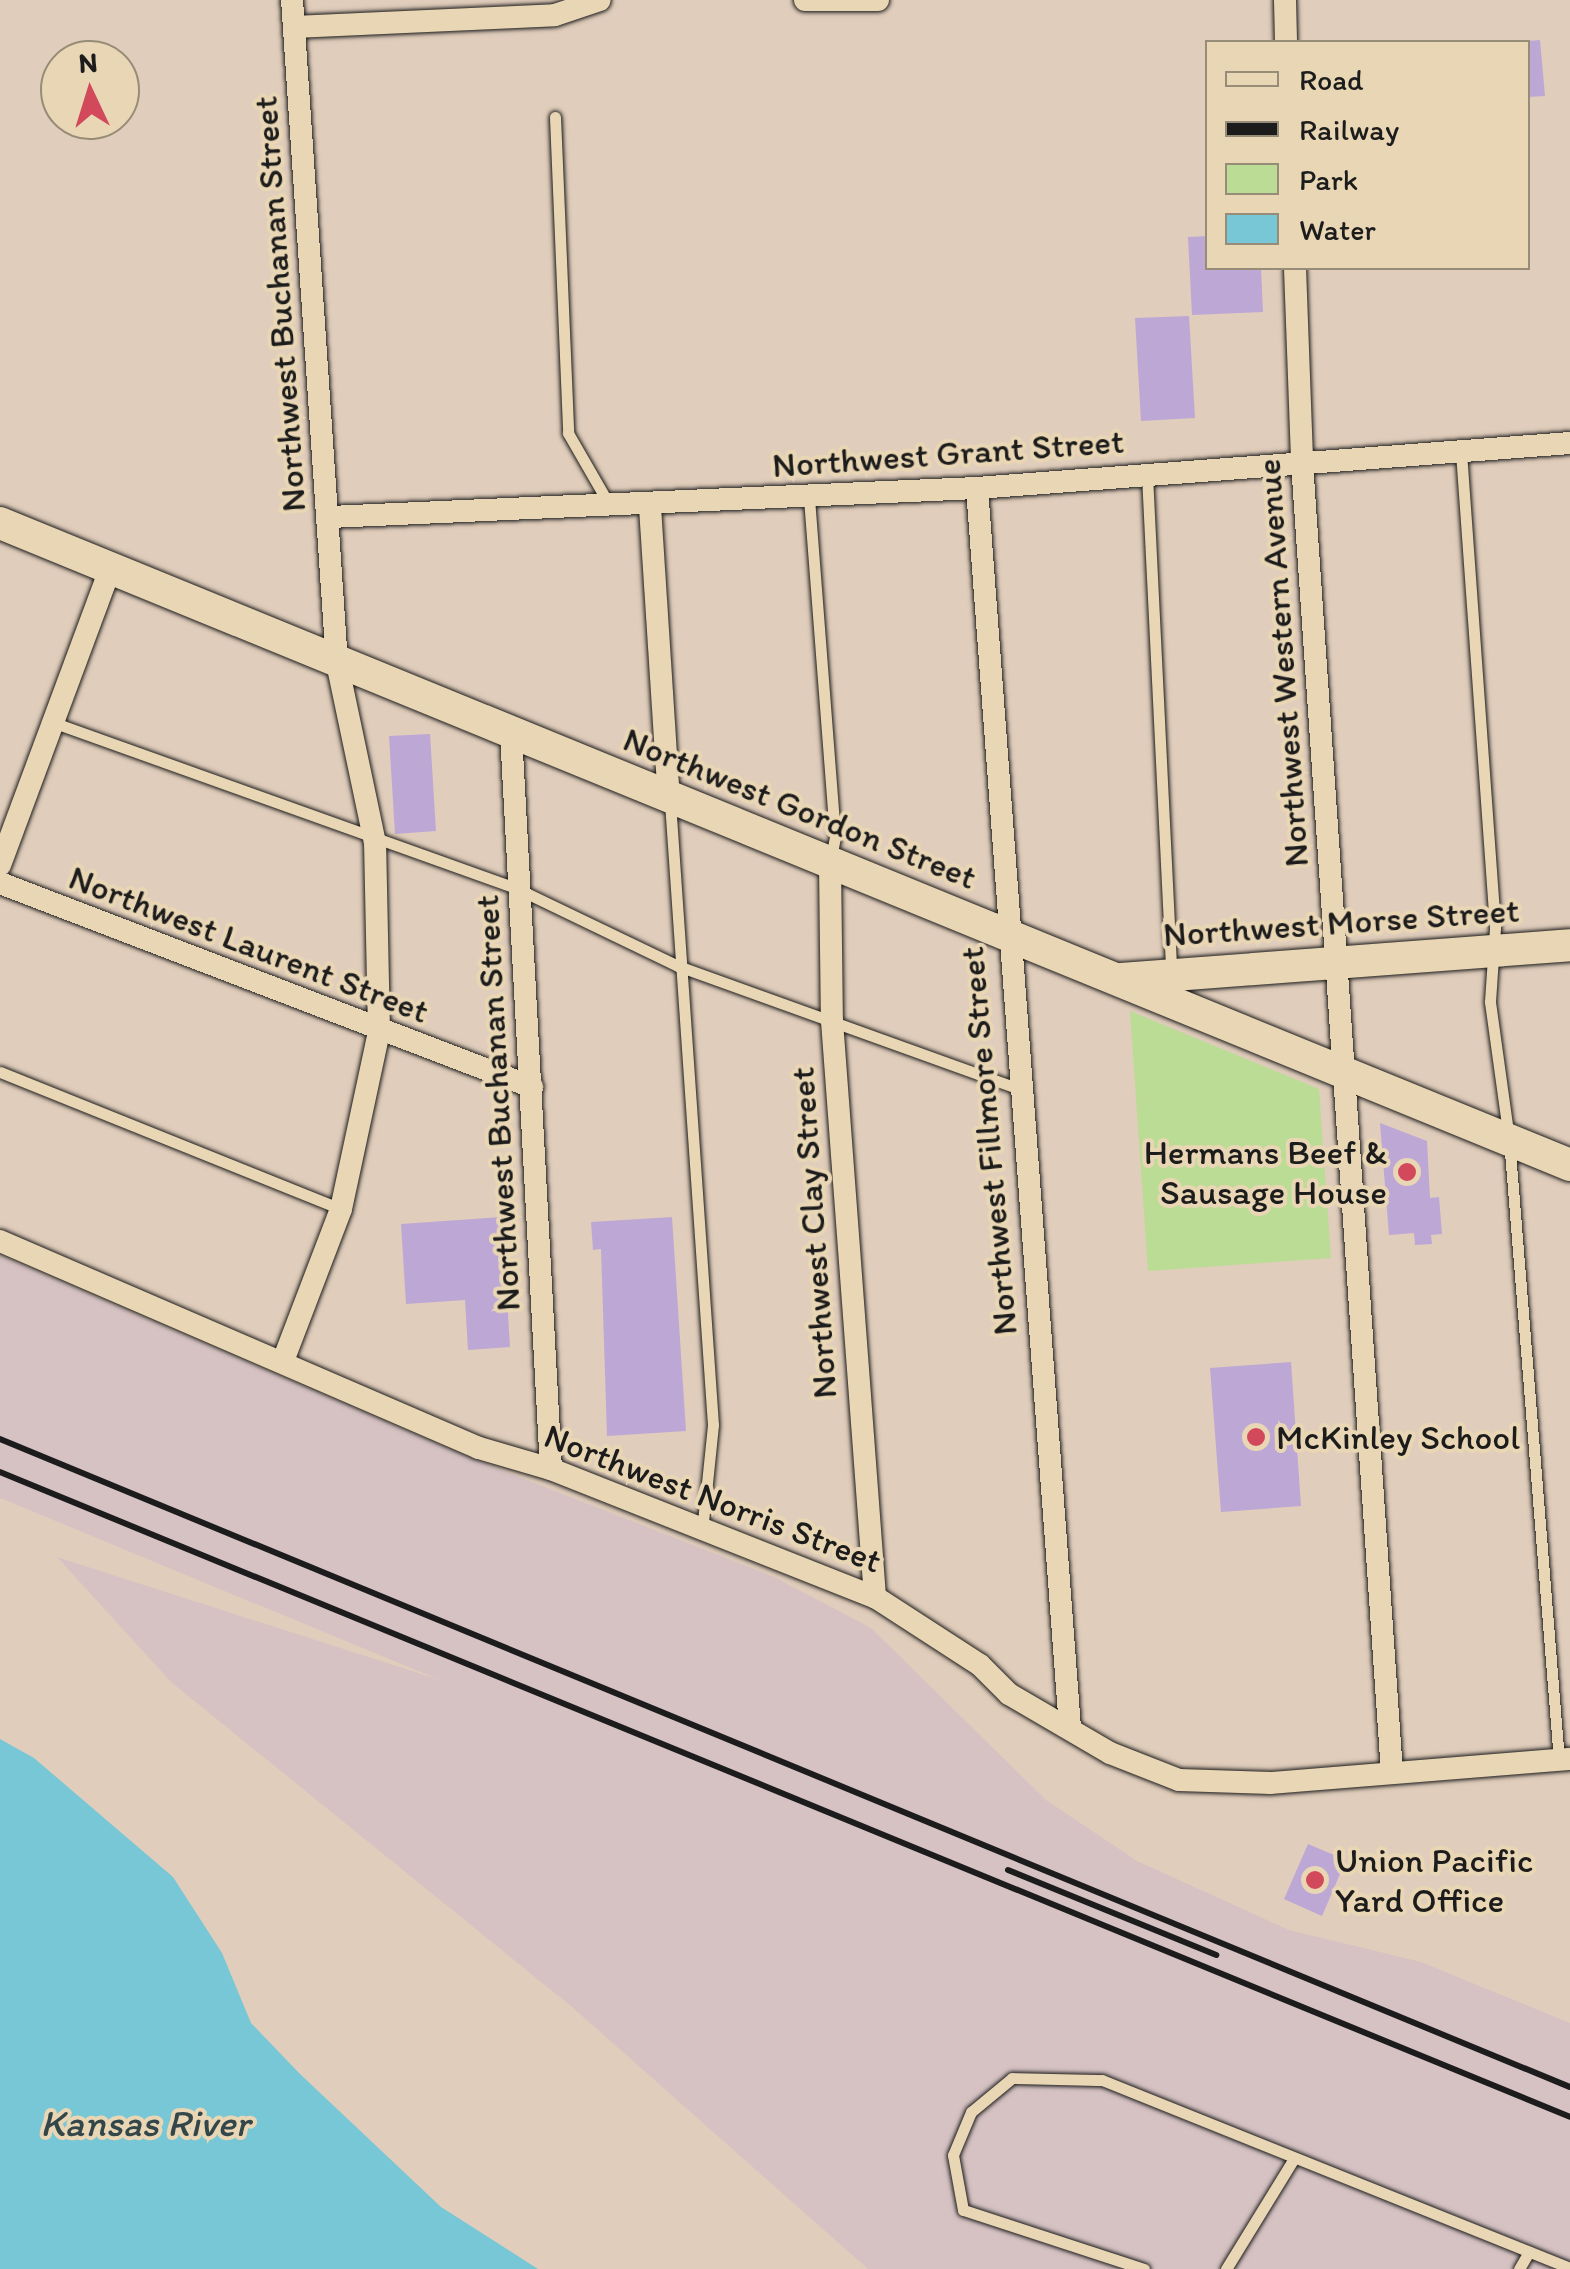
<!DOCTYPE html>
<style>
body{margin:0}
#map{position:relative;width:1570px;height:2269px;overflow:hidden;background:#e0cdbb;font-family:Itim,sans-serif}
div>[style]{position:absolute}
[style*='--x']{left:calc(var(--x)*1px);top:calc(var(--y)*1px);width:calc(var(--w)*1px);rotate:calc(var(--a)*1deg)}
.built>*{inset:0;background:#d6c2c3}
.green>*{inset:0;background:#badc95}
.water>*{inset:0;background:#78c7d6}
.building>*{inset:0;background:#bda7d5}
.roads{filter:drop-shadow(0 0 2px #1c1c1c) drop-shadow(0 0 2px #1c1c1c)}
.service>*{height:11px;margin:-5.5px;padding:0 5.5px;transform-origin:5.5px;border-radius:5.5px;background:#e9d6b4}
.minor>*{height:22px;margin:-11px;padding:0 11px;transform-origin:11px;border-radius:11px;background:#e9d6b4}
.secondary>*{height:32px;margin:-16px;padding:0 16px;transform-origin:16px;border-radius:16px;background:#e9d6b4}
.rail>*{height:6px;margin:-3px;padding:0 3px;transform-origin:3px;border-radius:3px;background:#1c1c1c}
.dots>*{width:28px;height:28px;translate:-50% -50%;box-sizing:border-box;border:5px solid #e9d6b4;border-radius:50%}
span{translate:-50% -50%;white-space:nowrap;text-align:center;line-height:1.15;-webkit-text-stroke:8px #e9d6b4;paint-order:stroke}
.street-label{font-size:35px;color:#1c1c1c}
.poi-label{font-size:35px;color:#1c1c1c}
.right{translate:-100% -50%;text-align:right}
.left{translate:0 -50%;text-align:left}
.water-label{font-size:38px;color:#33474a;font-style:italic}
.legend{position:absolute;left:1205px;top:40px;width:325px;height:230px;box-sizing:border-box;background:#e9d6b4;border:2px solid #978c77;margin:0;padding:12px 18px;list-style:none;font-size:30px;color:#1c1c1c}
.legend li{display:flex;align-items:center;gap:20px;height:50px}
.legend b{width:50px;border:2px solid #978c77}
.north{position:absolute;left:40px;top:40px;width:100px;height:100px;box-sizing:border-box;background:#e9d6b4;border:2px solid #978c77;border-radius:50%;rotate:356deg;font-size:28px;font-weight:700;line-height:40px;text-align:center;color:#1c1c1c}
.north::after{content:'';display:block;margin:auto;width:35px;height:45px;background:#d1495b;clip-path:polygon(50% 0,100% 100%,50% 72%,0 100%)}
</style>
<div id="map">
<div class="built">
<div style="clip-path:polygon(0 1256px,446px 1448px,774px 1577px,871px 1628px,1046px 1800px,1137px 1861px,1289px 1930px,1421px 1962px,1570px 2023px,1570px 2269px,868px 2269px,572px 2007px,171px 1682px,57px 1557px,440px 1680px,0 1498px)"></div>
</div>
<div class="green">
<div style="clip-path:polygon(1130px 1011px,1319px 1089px,1331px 1258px,1148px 1271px)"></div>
</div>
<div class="water">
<div style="clip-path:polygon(0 1739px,34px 1758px,173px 1877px,222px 1953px,251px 2023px,300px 2074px,441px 2207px,538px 2269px,0 2269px)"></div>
</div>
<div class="building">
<div style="clip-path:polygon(1540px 40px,1545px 96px,1528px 97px,1528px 41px)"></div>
<div style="clip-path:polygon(1208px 236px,1208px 268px,1261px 268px,1263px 312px,1192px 315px,1188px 237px)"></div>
<div style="clip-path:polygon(1189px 316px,1195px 418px,1141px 421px,1135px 318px)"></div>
<div style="clip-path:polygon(430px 734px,436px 831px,395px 834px,389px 736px)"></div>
<div style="clip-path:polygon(1380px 1123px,1427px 1141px,1430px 1198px,1439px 1197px,1442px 1234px,1431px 1235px,1432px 1244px,1415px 1245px,1414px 1233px,1389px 1235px)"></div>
<div style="clip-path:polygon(502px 1217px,510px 1347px,468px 1350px,465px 1300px,406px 1304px,401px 1224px)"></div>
<div style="clip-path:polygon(672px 1217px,686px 1431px,607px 1436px,601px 1249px,593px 1250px,591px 1222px)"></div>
<div style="clip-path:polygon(1291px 1362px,1301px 1506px,1221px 1512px,1210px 1368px)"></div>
<div style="clip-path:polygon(1308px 1844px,1346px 1860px,1322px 1916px,1284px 1899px)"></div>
</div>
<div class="roads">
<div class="service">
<div style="--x:555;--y:117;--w:316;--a:87.6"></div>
<div style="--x:568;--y:433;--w:84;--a:60.1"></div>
<div style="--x:1461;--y:452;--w:477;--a:85.9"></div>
<div style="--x:1495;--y:928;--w:74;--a:93.9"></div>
<div style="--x:1490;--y:1002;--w:138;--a:82.1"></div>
<div style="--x:1509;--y:1139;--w:623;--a:85.4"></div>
<div style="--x:1147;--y:475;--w:496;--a:87.2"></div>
<div style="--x:809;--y:498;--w:340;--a:85.6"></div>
<div style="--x:835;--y:837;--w:20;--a:101"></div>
<div style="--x:52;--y:722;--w:497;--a:19.7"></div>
<div style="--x:520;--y:890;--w:175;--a:25.7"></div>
<div style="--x:678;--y:966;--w:363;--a:19.8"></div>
<div style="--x:670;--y:802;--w:624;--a:86.05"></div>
<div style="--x:713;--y:1425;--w:107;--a:95.9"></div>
<div style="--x:0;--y:1072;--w:367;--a:21.9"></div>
<div style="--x:1144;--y:2269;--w:190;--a:-161.9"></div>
<div style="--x:963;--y:2210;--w:56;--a:-100.3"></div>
<div style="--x:953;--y:2155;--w:47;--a:-67.3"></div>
<div style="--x:971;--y:2112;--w:53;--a:-39.7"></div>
<div style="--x:1012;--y:2078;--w:90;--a:1.3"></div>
<div style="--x:1102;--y:2080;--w:504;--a:21.89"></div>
<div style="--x:1226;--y:2269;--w:128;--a:-58.4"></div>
<div style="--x:1519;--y:2269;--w:20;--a:-60"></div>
</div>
<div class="minor">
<div style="--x:805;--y:0;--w:73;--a:0"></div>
<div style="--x:1285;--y:0;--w:42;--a:88.6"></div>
<div style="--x:294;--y:27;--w:261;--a:-2.6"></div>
<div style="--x:555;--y:15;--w:47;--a:-18.4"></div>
<div style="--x:1295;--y:268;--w:195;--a:87.9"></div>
<div style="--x:1302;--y:463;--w:1312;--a:86.07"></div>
<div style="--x:977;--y:488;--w:1244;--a:85.71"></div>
<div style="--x:650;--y:507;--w:292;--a:86.3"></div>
<div style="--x:330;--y:517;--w:648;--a:-2.57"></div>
<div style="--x:977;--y:488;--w:595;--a:-4.34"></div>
<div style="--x:511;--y:733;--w:737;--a:86.89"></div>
<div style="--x:830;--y:864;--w:157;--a:89.3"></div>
<div style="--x:832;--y:1021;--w:578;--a:85.73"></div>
<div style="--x:0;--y:865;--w:316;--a:-69.6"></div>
<div style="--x:0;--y:883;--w:570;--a:20.98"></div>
<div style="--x:0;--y:1241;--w:522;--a:23.37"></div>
<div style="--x:479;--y:1448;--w:75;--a:16.3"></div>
<div style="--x:551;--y:1469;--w:348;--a:21.6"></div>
<div style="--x:875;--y:1597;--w:125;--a:32.9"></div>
<div style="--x:980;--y:1665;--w:41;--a:45"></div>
<div style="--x:1009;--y:1694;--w:117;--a:30.3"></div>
<div style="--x:1110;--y:1753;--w:74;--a:21.4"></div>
<div style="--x:1179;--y:1780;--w:92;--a:1.9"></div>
<div style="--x:1271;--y:1783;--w:300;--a:-4.6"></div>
<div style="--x:283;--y:1361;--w:163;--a:-69.1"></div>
<div style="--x:341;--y:1209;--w:182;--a:-77.9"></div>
<div style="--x:379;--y:1031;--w:188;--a:-91.2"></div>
<div style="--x:375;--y:843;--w:184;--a:-101.9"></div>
<div style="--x:337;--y:663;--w:665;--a:-93.88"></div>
</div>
<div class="secondary">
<div style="--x:0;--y:523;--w:1696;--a:22.24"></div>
<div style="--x:1121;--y:979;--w:450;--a:-4.3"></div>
</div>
</div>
<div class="rail">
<div style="--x:0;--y:1439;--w:1698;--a:22.43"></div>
<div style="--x:0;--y:1472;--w:1697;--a:22.33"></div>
<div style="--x:1008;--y:1870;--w:225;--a:22.2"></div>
</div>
<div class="dots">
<div style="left:1407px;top:1172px;background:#d1495b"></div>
<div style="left:1256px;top:1437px;background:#d1495b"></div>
<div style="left:1315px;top:1880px;background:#d1495b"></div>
</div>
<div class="street-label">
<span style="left:279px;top:304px;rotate:-94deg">Northwest Buchanan Street</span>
<span style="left:948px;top:453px;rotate:-4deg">Northwest Grant Street</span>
<span style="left:1282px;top:663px;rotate:-94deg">Northwest Western Avenue</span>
<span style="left:800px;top:808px;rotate:22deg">Northwest Gordon Street</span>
<span style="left:1341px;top:922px;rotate:-4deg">Northwest Morse Street</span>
<span style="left:249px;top:944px;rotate:21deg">Northwest Laurent Street</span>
<span style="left:497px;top:1103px;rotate:-93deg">Northwest Buchanan Street</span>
<span style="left:988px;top:1141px;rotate:-95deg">Northwest Fillmore Street</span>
<span style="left:813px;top:1233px;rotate:-94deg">Northwest Clay Street</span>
<span style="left:713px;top:1498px;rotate:21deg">Northwest Norris Street</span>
</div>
<div class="poi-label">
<span class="right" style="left:1387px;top:1172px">Hermans Beef &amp;<br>Sausage House</span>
<span class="left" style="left:1276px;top:1437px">McKinley School</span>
<span class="left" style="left:1335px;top:1880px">Union Pacific<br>Yard Office</span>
</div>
<div class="water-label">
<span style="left:145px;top:2124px">Kansas River</span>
</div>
<ul class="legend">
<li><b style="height:12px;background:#e9d6b4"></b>Road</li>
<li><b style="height:12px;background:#1c1c1c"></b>Railway</li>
<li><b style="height:28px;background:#badc95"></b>Park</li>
<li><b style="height:28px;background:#78c7d6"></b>Water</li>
</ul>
<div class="north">N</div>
</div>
